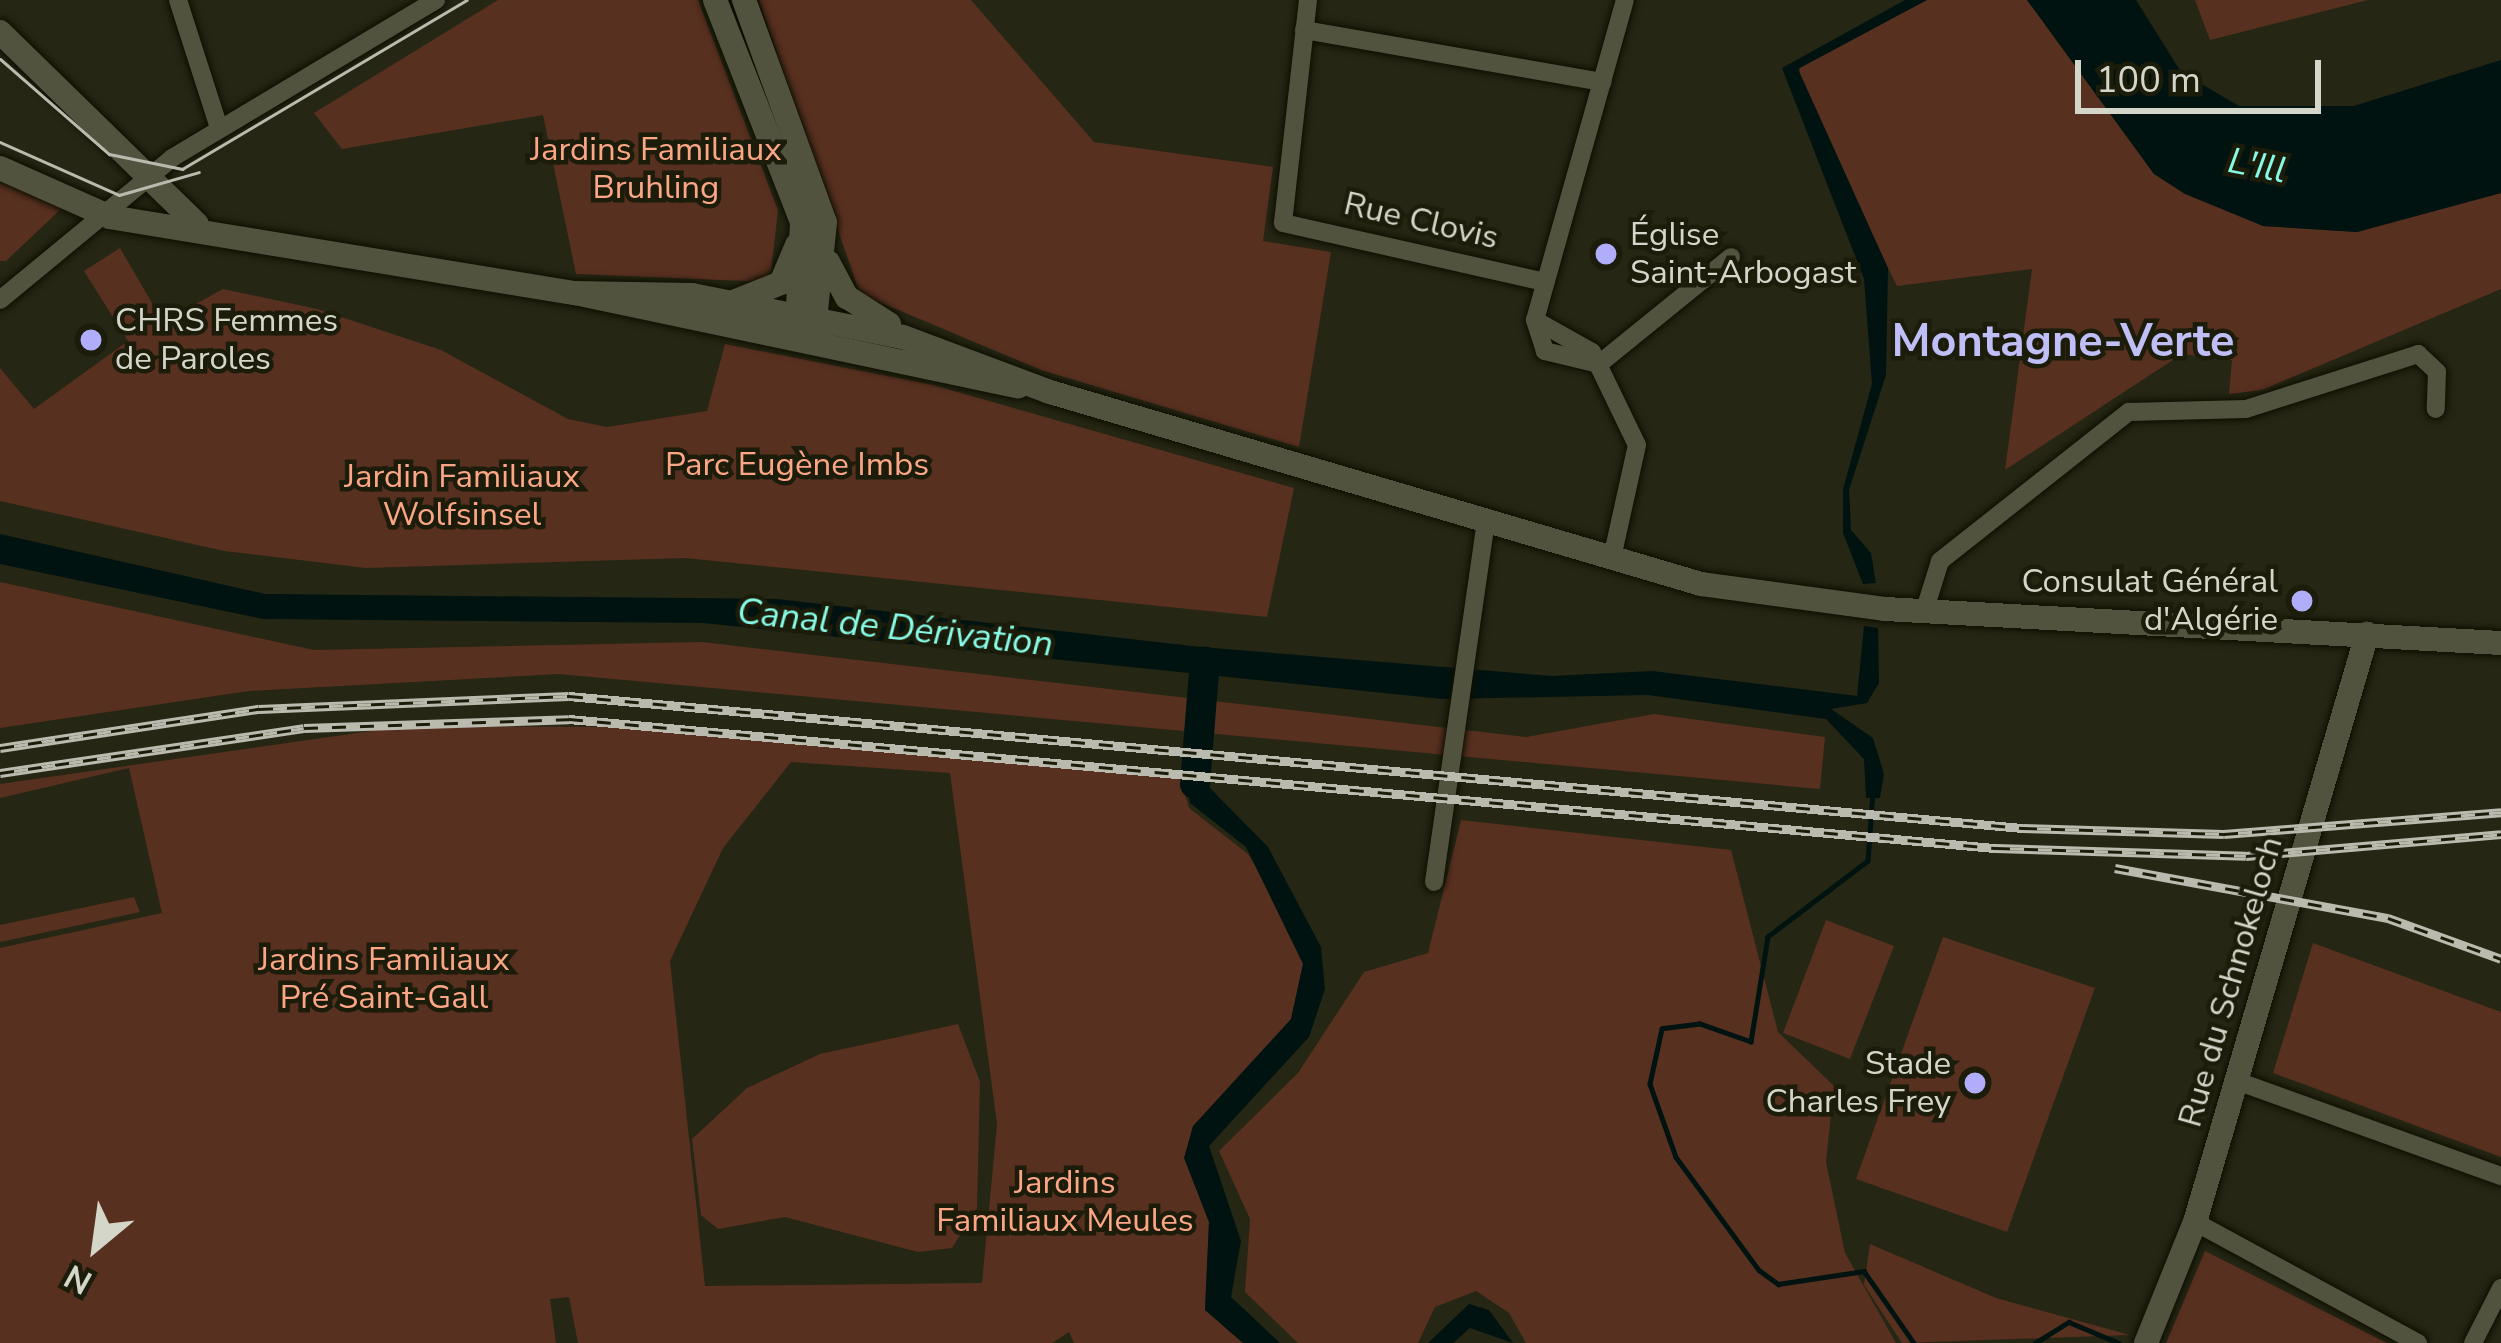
<!DOCTYPE html>
<meta charset="utf-8">
<style>
body{margin:0}
#map{position:relative;width:2501px;height:1343px;overflow:hidden;background:#252613;font-family:"Nunito Sans",sans-serif}
div>[style]{position:absolute}
[style*='--x']{left:calc(var(--x)*1px);top:calc(var(--y)*1px);width:calc(var(--w)*1px);rotate:calc(var(--a)*1deg)}
.green>*{inset:0;background:#583020}
.water>*{inset:0;background:#001310}
.stream>*{height:4.5px;margin:-2.25px;padding:0 2.25px;transform-origin:2.25px;border-radius:2.25px;background:#001310}
.river>*{height:30px;margin:-15px;padding:0 15px;transform-origin:15px;border-radius:15px;background:#001310}
.roads{filter:drop-shadow(0 0 3px #0e0f01) drop-shadow(0 0 3px #0e0f01)}
.street>*{height:18px;margin:-9px;padding:0 9px;transform-origin:9px;border-radius:9px;background:#52533f}
.secondary>*{height:24px;margin:-12px;padding:0 12px;transform-origin:12px;border-radius:12px;background:#52533f}
.tram>*{height:3px;margin:-1.5px;padding:0 1.5px;transform-origin:1.5px;border-radius:1.5px;background:#babbae}
.rail>*{height:9px;margin-top:-4.5px;transform-origin:0;background:repeating-linear-gradient(90deg,#1c1c0a 0 14px,#babbae 0 28px);box-sizing:border-box;border-block:3px solid #babbae}
.dots>*{width:33px;height:33px;translate:-50% -50%;box-sizing:border-box;border:6px solid #1c1c0a;border-radius:50%}
span{translate:-50% -50%;white-space:nowrap;text-align:center;line-height:1.15;-webkit-text-stroke:9px #1c1c0a;paint-order:stroke}
.park-label{font-size:33px;color:#fca686}
.street-label{font-size:33px;color:#d5d6ca}
.poi-label{font-size:33px;color:#d5d6ca}
.left{translate:0 -50%;text-align:left}
.right{translate:-100% -50%;text-align:right}
.water-label{font-size:36px;color:#87fbe6;font-style:italic}
.district-label{font-size:45px;color:#bfbef7;font-weight:700}
.north{position:absolute;left:36px;top:1187px;width:120px;height:120px;-webkit-text-stroke:9px #1c1c0a;paint-order:stroke;rotate:209deg;font-size:33px;font-weight:700;line-height:48px;text-align:center;color:#d5d6ca}
.north::after{content:'';display:block;margin:auto;width:42px;height:54px;background:#d5d6ca;clip-path:polygon(50% 0,100% 100%,50% 72%,0 100%)}
.scale{position:absolute;left:2075px;top:60px;width:246px;height:54px;box-sizing:border-box;border:6px solid #d5d6ca;border-top:0;padding-left:15px;font-size:36px;line-height:42px;white-space:nowrap;color:#d5d6ca;-webkit-text-stroke:9px #1c1c0a;paint-order:stroke}
</style>
<div id="map">
<div class="green">
<div style="clip-path:polygon(498px 0,698px 0,778px 210px,770px 282px,576px 274px,543px 115px,342px 149px,314px 113px)"></div>
<div style="clip-path:polygon(759px 0,971px 0,1094px 142px,1273px 167px,1263px 241px,1331px 252px,1299px 447px,1041px 370px,860px 294px)"></div>
<div style="clip-path:polygon(1927px 0,2027px 0,2154px 174px,2263px 226px,2357px 232px,2501px 193px,2501px 289px,2262px 390px,2229px 394px,2232px 360px,2182px 354px,2005px 470px,2032px 269px,1897px 286px,1797px 85px,1801px 64px)"></div>
<div style="clip-path:polygon(2195px 0,2368px 0,2210px 40px)"></div>
<div style="clip-path:polygon(0 178px,62px 208px,6px 261px,0 261px)"></div>
<div style="clip-path:polygon(120px 248px,163px 322px,223px 289px,317px 309px,441px 350px,568px 419px,607px 427px,707px 411px,725px 344px,933px 385px,1294px 488px,1267px 617px,685px 558px,366px 568px,224px 551px,0 501px,0 368px,34px 409px,128px 341px,84px 271px)"></div>
<div style="clip-path:polygon(0 582px,314px 650px,702px 642px,1526px 737px,1654px 714px,1825px 737px,1820px 789px,559px 674px,249px 691px,0 728px)"></div>
<div style="clip-path:polygon(evenodd,406px 726px,628px 727px,1181px 779px,1189px 808px,1248px 854px,1296px 931px,1303px 964px,1291px 1019px,1184px 1157px,1209px 1222px,1205px 1310px,1243px 1343px,1074px 1343px,1069px 1332px,1052px 1343px,578px 1343px,569px 1297px,550px 1299px,556px 1343px,0 1343px,0 948px,162px 913px,129px 768px,0 798px,0 784px,406px 726px,791px 762px,950px 773px,997px 1124px,982px 1283px,705px 1286px,670px 961px,723px 848px,791px 762px)"></div>
<div style="clip-path:polygon(1461px 820px,1731px 850px,1778px 1032px,1834px 1086px,1826px 1162px,1845px 1253px,1896px 1343px,1526px 1343px,1509px 1313px,1476px 1291px,1435px 1307px,1418px 1343px,1298px 1343px,1245px 1292px,1250px 1219px,1219px 1151px,1298px 1073px,1364px 972px,1428px 953px)"></div>
<div style="clip-path:polygon(134px 897px,140px 912px,0 942px,0 925px)"></div>
<div style="clip-path:polygon(1826px 920px,1894px 946px,1850px 1059px,1783px 1033px)"></div>
<div style="clip-path:polygon(1943px 937px,2095px 988px,2007px 1232px,1856px 1179px)"></div>
<div style="clip-path:polygon(2313px 943px,2501px 1012px,2501px 1157px,2273px 1073px)"></div>
<div style="clip-path:polygon(958px 1024px,980px 1082px,977px 1208px,952px 1248px,918px 1252px,785px 1217px,718px 1229px,701px 1215px,692px 1139px,747px 1088px,820px 1054px)"></div>
<div style="clip-path:polygon(1870px 1244px,1996px 1298px,2130px 1335px,1902px 1343px,1864px 1285px)"></div>
<div style="clip-path:polygon(2205px 1251px,2387px 1343px,2166px 1343px)"></div>
</div>
<div class="water">
<div style="clip-path:polygon(1905px 0,1927px 0,1798px 69px,1888px 268px,1886px 375px,1849px 490px,1851px 530px,1871px 553px,1876px 583px,1863px 584px,1843px 533px,1843px 489px,1872px 384px,1864px 279px,1782px 68px)"></div>
<div style="clip-path:polygon(2027px 0,2136px 0,2181px 72px,2239px 106px,2354px 106px,2501px 60px,2501px 193px,2357px 232px,2263px 226px,2185px 194px,2154px 174px)"></div>
<div style="clip-path:polygon(0 534px,265px 594px,777px 599px,1201px 647px,1552px 676px,1652px 671px,1857px 696px,1864px 626px,1878px 628px,1879px 683px,1867px 703px,1831px 709px,1873px 738px,1884px 774px,1880px 798px,1866px 798px,1864px 759px,1826px 719px,1648px 695px,1442px 699px,703px 623px,263px 619px,0 564px)"></div>
<div style="clip-path:polygon(1187px 782px,1206px 784px,1268px 847px,1321px 947px,1325px 989px,1309px 1037px,1209px 1146px,1241px 1241px,1231px 1297px,1280px 1343px,1243px 1343px,1205px 1310px,1209px 1222px,1184px 1158px,1193px 1126px,1291px 1019px,1303px 964px,1246px 847px,1190px 803px)"></div>
<div style="clip-path:polygon(1469px 1304px,1489px 1310px,1513px 1343px,1470px 1328px,1453px 1343px,1428px 1343px)"></div>
</div>
<div class="stream">
<div style="--x:1873;--y:793;--w:68;--a:94.2"></div>
<div style="--x:1868;--y:861;--w:126;--a:142.8"></div>
<div style="--x:1768;--y:937;--w:106;--a:99.2"></div>
<div style="--x:1751;--y:1042;--w:54;--a:-160.6"></div>
<div style="--x:1700;--y:1024;--w:38;--a:173"></div>
<div style="--x:1662;--y:1029;--w:56;--a:102.3"></div>
<div style="--x:1650;--y:1084;--w:77;--a:70.4"></div>
<div style="--x:1676;--y:1157;--w:140;--a:53.7"></div>
<div style="--x:1759;--y:1270;--w:24;--a:36"></div>
<div style="--x:1778;--y:1284;--w:87;--a:-8.6"></div>
<div style="--x:1864;--y:1271;--w:88;--a:55.2"></div>
<div style="--x:2035;--y:1343;--w:40;--a:-32"></div>
<div style="--x:2069;--y:1322;--w:54;--a:22.8"></div>
</div>
<div class="river">
<div style="--x:1195;--y:784;--w:123;--a:-85.4"></div>
</div>
<div class="roads">
<div class="street">
<div style="--x:178;--y:0;--w:134;--a:72.2"></div>
<div style="--x:1308;--y:0;--w:224;--a:96.4"></div>
<div style="--x:1283;--y:223;--w:269;--a:12.7"></div>
<div style="--x:1304;--y:30;--w:303;--a:9.9"></div>
<div style="--x:0;--y:300;--w:223;--a:-39.5"></div>
<div style="--x:172;--y:158;--w:308;--a:-30.9"></div>
<div style="--x:1535;--y:320;--w:65;--a:29.3"></div>
<div style="--x:1592;--y:352;--w:103;--a:64.2"></div>
<div style="--x:1637;--y:445;--w:116;--a:102.5"></div>
<div style="--x:1599;--y:364;--w:56;--a:-166.5"></div>
<div style="--x:1545;--y:351;--w:33;--a:-108"></div>
<div style="--x:1535;--y:320;--w:332;--a:-74.3"></div>
<div style="--x:1599;--y:364;--w:170;--a:-39"></div>
<div style="--x:1925;--y:609;--w:50;--a:-72.6"></div>
<div style="--x:1940;--y:561;--w:241;--a:-38.3"></div>
<div style="--x:2129;--y:412;--w:117;--a:-1.5"></div>
<div style="--x:2246;--y:409;--w:181;--a:-17.7"></div>
<div style="--x:2418;--y:354;--w:26;--a:43"></div>
<div style="--x:2437;--y:372;--w:37;--a:92"></div>
<div style="--x:1434;--y:882;--w:365;--a:-81.8"></div>
<div style="--x:2237;--y:1081;--w:281;--a:19.8"></div>
<div style="--x:2195;--y:1222;--w:254;--a:28.5"></div>
<div style="--x:2473;--y:1343;--w:62;--a:-63"></div>
</div>
<div class="secondary">
<div style="--x:715;--y:0;--w:238;--a:68.6"></div>
<div style="--x:802;--y:222;--w:105;--a:92.7"></div>
<div style="--x:744;--y:0;--w:236;--a:70"></div>
<div style="--x:825;--y:222;--w:109;--a:95.8"></div>
<div style="--x:0;--y:32;--w:275;--a:44.3"></div>
<div style="--x:0;--y:168;--w:120;--a:24"></div>
<div style="--x:110;--y:217;--w:471;--a:9.3"></div>
<div style="--x:575;--y:293;--w:453;--a:11.9"></div>
<div style="--x:828;--y:262;--w:40;--a:62"></div>
<div style="--x:847;--y:297;--w:50;--a:32.7"></div>
<div style="--x:575;--y:293;--w:117;--a:1"></div>
<div style="--x:692;--y:295;--w:215;--a:11.3"></div>
<div style="--x:903;--y:337;--w:157;--a:20.5"></div>
<div style="--x:1050;--y:392;--w:679;--a:16.43"></div>
<div style="--x:1701;--y:584;--w:186;--a:7.7"></div>
<div style="--x:1885;--y:609;--w:617;--a:3.16"></div>
<div style="--x:736;--y:301;--w:48;--a:-21.8"></div>
<div style="--x:781;--y:283;--w:41;--a:-67.2"></div>
<div style="--x:2146;--y:1343;--w:131;--a:-68"></div>
<div style="--x:2195;--y:1222;--w:613;--a:-73.69"></div>
</div>
</div>
<div class="tram">
<div style="--x:0;--y:59;--w:145;--a:41.1"></div>
<div style="--x:109;--y:154;--w:75;--a:11.6"></div>
<div style="--x:182;--y:169;--w:331;--a:-30.7"></div>
<div style="--x:0;--y:142;--w:130;--a:24"></div>
<div style="--x:119;--y:195;--w:83;--a:-16"></div>
</div>
<div class="rail">
<div style="--x:0;--y:748;--w:262;--a:-8.6"></div>
<div style="--x:259;--y:709;--w:310;--a:-2.4"></div>
<div style="--x:569;--y:696;--w:1460;--a:5.19"></div>
<div style="--x:2023;--y:828;--w:201;--a:1.7"></div>
<div style="--x:2224;--y:834;--w:278;--a:-4.5"></div>
<div style="--x:0;--y:773;--w:307;--a:-8.4"></div>
<div style="--x:304;--y:728;--w:265;--a:-1.9"></div>
<div style="--x:569;--y:719;--w:1433;--a:5.17"></div>
<div style="--x:1996;--y:848;--w:250;--a:1.8"></div>
<div style="--x:2246;--y:856;--w:256;--a:-4.9"></div>
<div style="--x:2115;--y:868;--w:278;--a:10.4"></div>
<div style="--x:2388;--y:918;--w:120;--a:19.9"></div>
</div>
<div class="dots">
<div style="left:1606px;top:254px;background:#b0aefa"></div>
<div style="left:91px;top:340px;background:#b0aefa"></div>
<div style="left:2302px;top:601px;background:#b0aefa"></div>
<div style="left:1975px;top:1083px;background:#b0aefa"></div>
</div>
<div class="park-label">
<span style="left:656px;top:169px">Jardins Familiaux<br>Bruhling</span>
<span style="left:797px;top:465px">Parc Eugène Imbs</span>
<span style="left:462px;top:496px">Jardin Familiaux<br>Wolfsinsel</span>
<span style="left:384px;top:979px">Jardins Familiaux<br>Pré Saint-Gall</span>
<span style="left:1065px;top:1202px">Jardins<br>Familiaux Meules</span>
</div>
<div class="street-label">
<span style="left:1421px;top:221px;rotate:13deg">Rue Clovis</span>
<span style="left:2231px;top:982px;rotate:-74deg">Rue du Schnokeloch</span>
</div>
<div class="poi-label">
<span class="left" style="left:1630px;top:254px">Église<br>Saint-Arbogast</span>
<span class="left" style="left:115px;top:340px">CHRS Femmes<br>de Paroles</span>
<span class="right" style="left:2278px;top:601px">Consulat Général<br>d'Algérie</span>
<span class="right" style="left:1951px;top:1083px">Stade<br>Charles Frey</span>
</div>
<div class="water-label">
<span style="left:2257px;top:166px;rotate:11deg">L'Ill</span>
<span style="left:895px;top:628px;rotate:6deg">Canal de Dérivation</span>
</div>
<div class="district-label">
<span style="left:2063px;top:342px">Montagne-Verte</span>
</div>
<div class="north">N</div>
<div class="scale">100 m</div>
</div>
